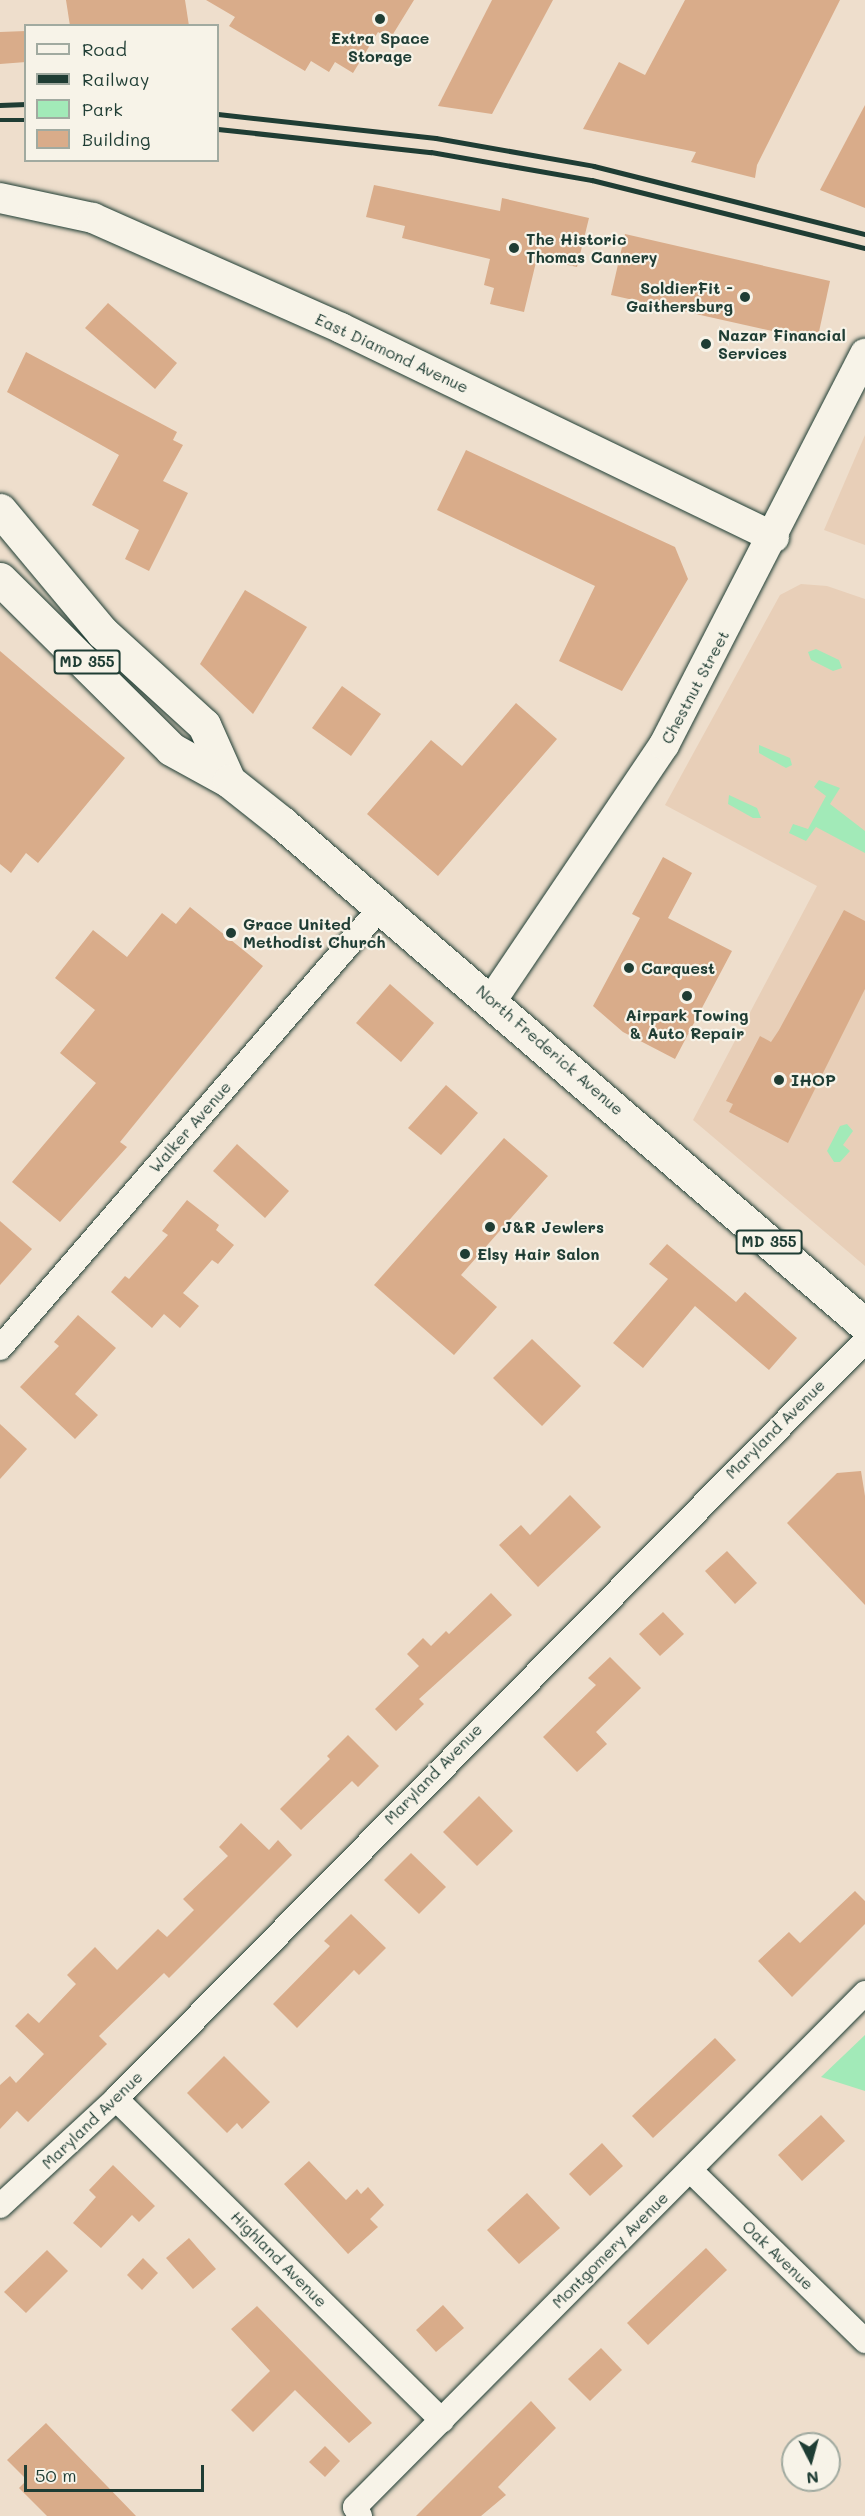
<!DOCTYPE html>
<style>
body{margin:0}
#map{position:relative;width:865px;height:2516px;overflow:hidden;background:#eedecc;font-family:Mali,sans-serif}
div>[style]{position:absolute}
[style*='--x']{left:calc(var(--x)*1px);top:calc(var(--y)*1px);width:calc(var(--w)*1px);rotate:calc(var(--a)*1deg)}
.built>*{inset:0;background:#e8cfb8}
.green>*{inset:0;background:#a2eab8}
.building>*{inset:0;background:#d9ac8a}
.roads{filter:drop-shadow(0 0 2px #1f3d34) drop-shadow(0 0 2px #1f3d34)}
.minor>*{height:24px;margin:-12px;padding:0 12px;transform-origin:12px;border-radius:12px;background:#f7f3e8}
.tertiary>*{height:30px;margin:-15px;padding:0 15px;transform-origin:15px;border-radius:15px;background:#f7f3e8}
.primary>*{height:33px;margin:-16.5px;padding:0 16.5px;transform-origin:16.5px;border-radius:16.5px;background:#f7f3e8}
.rail>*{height:4.5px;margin:-2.25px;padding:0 2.25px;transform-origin:2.25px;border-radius:2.25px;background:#1f3d34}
.dots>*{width:16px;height:16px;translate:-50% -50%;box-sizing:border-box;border:3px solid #f7f3e8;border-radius:50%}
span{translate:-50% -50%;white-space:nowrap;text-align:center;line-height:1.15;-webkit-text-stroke:4.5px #f7f3e8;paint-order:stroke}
.shield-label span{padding:2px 4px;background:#f7f3e8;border:2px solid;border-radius:4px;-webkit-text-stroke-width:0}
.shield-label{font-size:15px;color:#1f3d34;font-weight:700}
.poi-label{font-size:16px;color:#1f3d34;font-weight:700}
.left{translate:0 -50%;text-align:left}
.right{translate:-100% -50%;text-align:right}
.street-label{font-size:16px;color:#1f3d34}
.legend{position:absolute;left:24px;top:24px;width:195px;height:138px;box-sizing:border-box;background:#f7f3e8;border:2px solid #a1aaa0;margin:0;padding:8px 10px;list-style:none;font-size:18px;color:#1f3d34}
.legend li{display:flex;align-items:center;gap:12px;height:30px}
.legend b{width:30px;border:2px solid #a1aaa0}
.north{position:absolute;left:781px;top:2432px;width:60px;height:60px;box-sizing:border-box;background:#f7f3e8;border:2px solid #a1aaa0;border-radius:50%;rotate:174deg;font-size:16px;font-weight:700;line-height:24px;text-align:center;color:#1f3d34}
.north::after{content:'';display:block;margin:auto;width:21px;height:27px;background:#1f3d34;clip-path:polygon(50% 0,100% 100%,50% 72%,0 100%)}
.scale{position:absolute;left:24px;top:2465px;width:180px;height:27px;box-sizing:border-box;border:3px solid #1f3d34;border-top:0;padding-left:8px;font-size:18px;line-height:21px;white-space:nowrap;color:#1f3d34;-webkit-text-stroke:4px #f7f3e8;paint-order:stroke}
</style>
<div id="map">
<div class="built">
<div style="clip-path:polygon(865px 435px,865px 545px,824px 530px)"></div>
<div style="clip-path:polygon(801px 584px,827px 586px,865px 599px,865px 1266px,693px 1120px,817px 886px,665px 805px,780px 595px)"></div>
</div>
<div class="green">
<div style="clip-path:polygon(816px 649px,839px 660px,842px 668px,833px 671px,811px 660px,808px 652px)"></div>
<div style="clip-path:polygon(759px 745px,790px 758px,792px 765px,786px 768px,759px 753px)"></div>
<div style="clip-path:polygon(819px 780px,840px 788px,830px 804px,865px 831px,865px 853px,816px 827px,806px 841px,789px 833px,793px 824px,808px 829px,826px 796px,814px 787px)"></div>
<div style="clip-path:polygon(729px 795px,757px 808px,761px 818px,753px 818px,728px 804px)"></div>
<div style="clip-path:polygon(847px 1124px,853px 1131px,843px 1145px,850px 1151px,840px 1162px,834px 1162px,827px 1151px,840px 1126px)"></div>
<div style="clip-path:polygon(865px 2035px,865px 2091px,821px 2077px)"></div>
</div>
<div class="building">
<div style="clip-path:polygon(66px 0,185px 0,189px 26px,70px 26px)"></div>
<div style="clip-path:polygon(206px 0,414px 0,390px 39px,378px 32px,353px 73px,335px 62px,329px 72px,311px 61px,305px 71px,229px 26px,235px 17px)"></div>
<div style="clip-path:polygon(492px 0,553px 0,492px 114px,438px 106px)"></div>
<div style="clip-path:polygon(685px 0,840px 0,757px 165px,755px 178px,691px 162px,696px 152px,583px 129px,619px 62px,645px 75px)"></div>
<div style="clip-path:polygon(26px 31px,26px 62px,0 64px,0 32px)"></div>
<div style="clip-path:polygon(865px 105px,865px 208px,820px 190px)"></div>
<div style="clip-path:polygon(374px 185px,500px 211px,502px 198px,589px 218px,577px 267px,537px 258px,524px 312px,490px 304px,494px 288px,484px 285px,490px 259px,402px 238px,405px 226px,366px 217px)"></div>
<div style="clip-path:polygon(625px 234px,830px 281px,817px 341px,611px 295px)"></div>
<div style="clip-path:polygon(108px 303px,177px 363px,155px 389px,85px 328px)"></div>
<div style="clip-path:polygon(26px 352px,177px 432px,173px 440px,183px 445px,163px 481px,188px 493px,149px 571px,125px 559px,139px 530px,92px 505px,119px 455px,7px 392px)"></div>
<div style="clip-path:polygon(466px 450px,675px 547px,688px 579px,622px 691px,559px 661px,595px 586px,437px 510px)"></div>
<div style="clip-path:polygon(245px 590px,307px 627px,253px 714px,200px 664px)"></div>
<div style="clip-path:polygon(0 651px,125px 758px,38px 863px,26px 853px,11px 873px,0 864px)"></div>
<div style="clip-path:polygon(342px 686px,381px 714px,351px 756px,312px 728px)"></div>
<div style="clip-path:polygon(516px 703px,557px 739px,438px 876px,367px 814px,431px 740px,462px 766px)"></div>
<div style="clip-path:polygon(663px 857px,692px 873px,668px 918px,732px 951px,675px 1059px,623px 1032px,593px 1006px,640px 918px,632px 914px)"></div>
<div style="clip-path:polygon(190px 907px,263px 966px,120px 1142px,127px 1147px,60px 1222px,12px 1182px,96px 1083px,60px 1053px,95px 1010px,55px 978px,93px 930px,127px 957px,162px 913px,176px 924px)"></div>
<div style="clip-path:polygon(844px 910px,865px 921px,865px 989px,788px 1143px,729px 1112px,733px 1104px,726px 1101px,760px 1036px,771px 1042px,779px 1030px)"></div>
<div style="clip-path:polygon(390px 984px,434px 1023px,401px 1062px,356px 1023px)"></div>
<div style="clip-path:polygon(446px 1085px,478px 1113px,441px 1155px,408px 1128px)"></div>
<div style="clip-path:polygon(504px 1138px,548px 1176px,461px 1275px,497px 1307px,454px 1355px,374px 1285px)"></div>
<div style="clip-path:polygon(237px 1144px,289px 1191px,265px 1218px,213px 1171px)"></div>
<div style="clip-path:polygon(187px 1200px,219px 1225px,216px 1230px,234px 1245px,218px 1264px,212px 1260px,183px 1293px,199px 1306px,180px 1328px,164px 1314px,152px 1328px,111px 1292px,125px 1276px,129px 1279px,168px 1235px,162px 1231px)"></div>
<div style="clip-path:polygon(0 1221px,32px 1249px,0 1285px)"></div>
<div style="clip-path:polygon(667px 1244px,736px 1302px,745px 1292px,797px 1338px,769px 1370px,695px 1306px,643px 1368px,613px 1343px,668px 1279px,649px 1264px)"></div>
<div style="clip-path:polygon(78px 1315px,116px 1348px,75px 1394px,98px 1415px,75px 1439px,20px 1387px,59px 1346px,54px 1342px)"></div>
<div style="clip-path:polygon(532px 1339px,581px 1386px,542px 1426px,493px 1378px)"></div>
<div style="clip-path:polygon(0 1424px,27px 1449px,0 1479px)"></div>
<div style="clip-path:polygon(861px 1471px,865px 1496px,865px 1605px,787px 1523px,837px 1473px)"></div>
<div style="clip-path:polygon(570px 1495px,601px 1527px,538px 1587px,499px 1545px,521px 1525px,530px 1535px)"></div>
<div style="clip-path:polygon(727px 1551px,757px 1583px,735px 1604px,705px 1571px)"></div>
<div style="clip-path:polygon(491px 1593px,512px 1615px,419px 1699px,424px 1704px,396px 1731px,375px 1709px,419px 1666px,407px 1654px,423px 1638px,431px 1646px,446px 1631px,449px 1634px)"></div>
<div style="clip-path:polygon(663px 1612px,684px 1634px,660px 1656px,639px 1634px)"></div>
<div style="clip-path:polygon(610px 1657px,641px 1688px,596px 1732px,607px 1744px,577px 1772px,543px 1737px,596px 1685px,588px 1678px)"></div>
<div style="clip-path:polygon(348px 1735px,379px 1766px,358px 1787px,352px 1781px,301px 1830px,280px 1809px,330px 1759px,327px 1756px)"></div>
<div style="clip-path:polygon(479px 1796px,513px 1831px,477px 1866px,443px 1832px)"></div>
<div style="clip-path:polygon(241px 1823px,269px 1850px,278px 1840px,292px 1855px,169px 1978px,164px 1973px,99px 2036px,107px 2044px,28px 2122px,17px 2111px,0 2129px,0 2085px,10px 2076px,16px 2083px,44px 2054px,15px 2026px,28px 2013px,39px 2023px,76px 1984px,67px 1975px,95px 1947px,117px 1970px,158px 1929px,167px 1937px,194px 1910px,183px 1899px,228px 1856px,219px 1847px)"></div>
<div style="clip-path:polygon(411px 1853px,446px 1887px,419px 1914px,384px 1880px)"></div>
<div style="clip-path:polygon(855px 1891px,865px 1901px,865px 1924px,792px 1997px,758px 1961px,789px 1932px,800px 1943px)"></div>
<div style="clip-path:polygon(351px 1914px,386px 1948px,359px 1975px,354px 1970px,297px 2028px,273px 2004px,330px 1946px,324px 1941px)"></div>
<div style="clip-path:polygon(715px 2038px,736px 2060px,653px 2138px,632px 2116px)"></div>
<div style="clip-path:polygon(224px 2056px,270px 2102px,242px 2129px,237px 2123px,227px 2133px,187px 2093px)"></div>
<div style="clip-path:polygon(821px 2115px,845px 2141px,802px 2181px,778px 2155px)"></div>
<div style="clip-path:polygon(602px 2143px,623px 2166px,590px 2196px,569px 2174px)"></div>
<div style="clip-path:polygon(309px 2161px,346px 2200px,357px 2189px,361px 2194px,368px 2187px,384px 2205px,370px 2219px,378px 2227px,348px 2254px,284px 2184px)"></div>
<div style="clip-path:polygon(113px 2165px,155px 2206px,139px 2222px,132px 2215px,101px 2248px,73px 2223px,96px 2197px,89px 2190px)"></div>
<div style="clip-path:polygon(527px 2193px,560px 2228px,519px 2264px,487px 2230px)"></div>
<div style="clip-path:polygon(189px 2238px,216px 2269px,193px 2289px,166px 2258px)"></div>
<div style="clip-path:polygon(706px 2248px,727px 2270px,648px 2345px,627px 2323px)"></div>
<div style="clip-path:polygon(47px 2250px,68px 2271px,26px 2313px,4px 2292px)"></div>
<div style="clip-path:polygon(143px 2258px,158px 2273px,142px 2290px,127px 2275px)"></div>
<div style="clip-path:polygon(443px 2305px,464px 2328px,436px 2352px,416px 2330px)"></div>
<div style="clip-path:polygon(257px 2306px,372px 2423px,349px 2443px,295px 2390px,253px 2432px,231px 2410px,270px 2371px,231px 2329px)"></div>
<div style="clip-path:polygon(601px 2348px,622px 2370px,590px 2401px,568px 2379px)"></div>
<div style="clip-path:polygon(531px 2401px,556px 2428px,498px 2487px,506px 2495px,481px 2516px,416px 2516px)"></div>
<div style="clip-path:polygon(46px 2423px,75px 2453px,136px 2516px,47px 2516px,19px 2488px,27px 2480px,7px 2460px)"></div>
<div style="clip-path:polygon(325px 2446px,340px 2461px,325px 2477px,309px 2462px)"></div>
</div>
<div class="roads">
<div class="minor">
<div style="--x:0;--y:1348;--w:584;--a:-49.16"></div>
<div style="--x:116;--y:2099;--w:458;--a:44.6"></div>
<div style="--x:690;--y:2170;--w:245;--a:44.3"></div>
<div style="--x:0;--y:2206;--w:158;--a:-42.7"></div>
<div style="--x:116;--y:2099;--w:1066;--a:-45.34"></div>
<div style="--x:360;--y:2516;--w:10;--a:-119"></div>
<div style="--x:355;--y:2507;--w:724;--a:-45.22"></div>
</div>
<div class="tertiary">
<div style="--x:0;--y:198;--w:95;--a:12.1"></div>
<div style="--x:93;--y:218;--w:271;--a:23.9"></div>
<div style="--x:341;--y:328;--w:481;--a:25.8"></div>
<div style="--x:492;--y:1000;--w:308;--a:-56"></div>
<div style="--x:664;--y:745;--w:440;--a:-62.8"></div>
</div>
<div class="primary">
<div style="--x:0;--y:510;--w:159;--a:50.1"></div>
<div style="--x:102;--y:632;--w:138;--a:42.4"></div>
<div style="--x:204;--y:725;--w:61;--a:65.9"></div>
<div style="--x:0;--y:579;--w:241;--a:44.8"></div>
<div style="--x:171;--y:749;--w:66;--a:28.9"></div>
<div style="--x:229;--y:781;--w:68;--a:38.4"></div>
<div style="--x:282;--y:823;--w:769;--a:40.73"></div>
</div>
</div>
<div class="rail">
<div style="--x:0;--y:105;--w:26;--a:-2"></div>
<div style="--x:218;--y:114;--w:219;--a:6.3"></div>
<div style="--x:436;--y:138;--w:160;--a:10"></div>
<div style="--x:594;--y:166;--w:279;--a:14.1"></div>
<div style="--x:0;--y:120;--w:26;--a:0"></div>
<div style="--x:218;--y:129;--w:214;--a:6.2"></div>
<div style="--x:431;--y:152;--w:163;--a:9.9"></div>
<div style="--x:592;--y:180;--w:281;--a:14"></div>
</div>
<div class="dots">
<div style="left:380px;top:19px;background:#1f3d34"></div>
<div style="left:514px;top:248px;background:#1f3d34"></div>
<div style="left:745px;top:297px;background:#1f3d34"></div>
<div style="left:706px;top:344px;background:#1f3d34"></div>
<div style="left:231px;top:933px;background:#1f3d34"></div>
<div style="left:629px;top:968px;background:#1f3d34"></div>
<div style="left:687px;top:996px;background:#1f3d34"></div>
<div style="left:779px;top:1080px;background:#1f3d34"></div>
<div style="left:490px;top:1227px;background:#1f3d34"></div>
<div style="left:465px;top:1254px;background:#1f3d34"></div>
</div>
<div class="shield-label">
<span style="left:87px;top:662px">MD 355</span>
<span style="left:769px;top:1242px">MD 355</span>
</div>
<div class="poi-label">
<span style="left:380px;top:47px">Extra Space<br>Storage</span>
<span class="left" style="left:526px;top:248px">The Historic<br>Thomas Cannery</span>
<span class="right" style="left:733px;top:297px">SoldierFit -<br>Gaithersburg</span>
<span class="left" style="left:718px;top:344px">Nazar Financial<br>Services</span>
<span class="left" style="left:243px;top:933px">Grace United<br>Methodist Church</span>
<span class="left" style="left:641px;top:968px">Carquest</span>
<span style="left:687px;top:1024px">Airpark Towing<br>&amp; Auto Repair</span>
<span class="left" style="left:791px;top:1080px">IHOP</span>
<span class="left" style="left:502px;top:1227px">J&amp;R Jewlers</span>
<span class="left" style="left:477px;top:1254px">Elsy Hair Salon</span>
</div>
<div class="street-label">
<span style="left:392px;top:353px;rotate:25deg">East Diamond Avenue</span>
<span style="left:695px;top:687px;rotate:-62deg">Chestnut Street</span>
<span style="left:550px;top:1050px;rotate:41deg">North Frederick Avenue</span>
<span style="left:190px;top:1127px;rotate:-49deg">Walker Avenue</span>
<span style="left:775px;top:1429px;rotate:-45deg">Maryland Avenue</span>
<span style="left:433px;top:1774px;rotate:-46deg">Maryland Avenue</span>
<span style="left:92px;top:2120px;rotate:-44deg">Maryland Avenue</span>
<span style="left:610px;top:2250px;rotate:-45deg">Montgomery Avenue</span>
<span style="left:778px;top:2255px;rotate:44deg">Oak Avenue</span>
<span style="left:279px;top:2259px;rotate:45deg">Highland Avenue</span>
</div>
<ul class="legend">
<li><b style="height:8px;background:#f7f3e8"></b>Road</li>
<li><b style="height:8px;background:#1f3d34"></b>Railway</li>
<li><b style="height:16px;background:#a2eab8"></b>Park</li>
<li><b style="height:16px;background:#d9ac8a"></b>Building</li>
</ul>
<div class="north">N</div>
<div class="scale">50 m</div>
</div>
